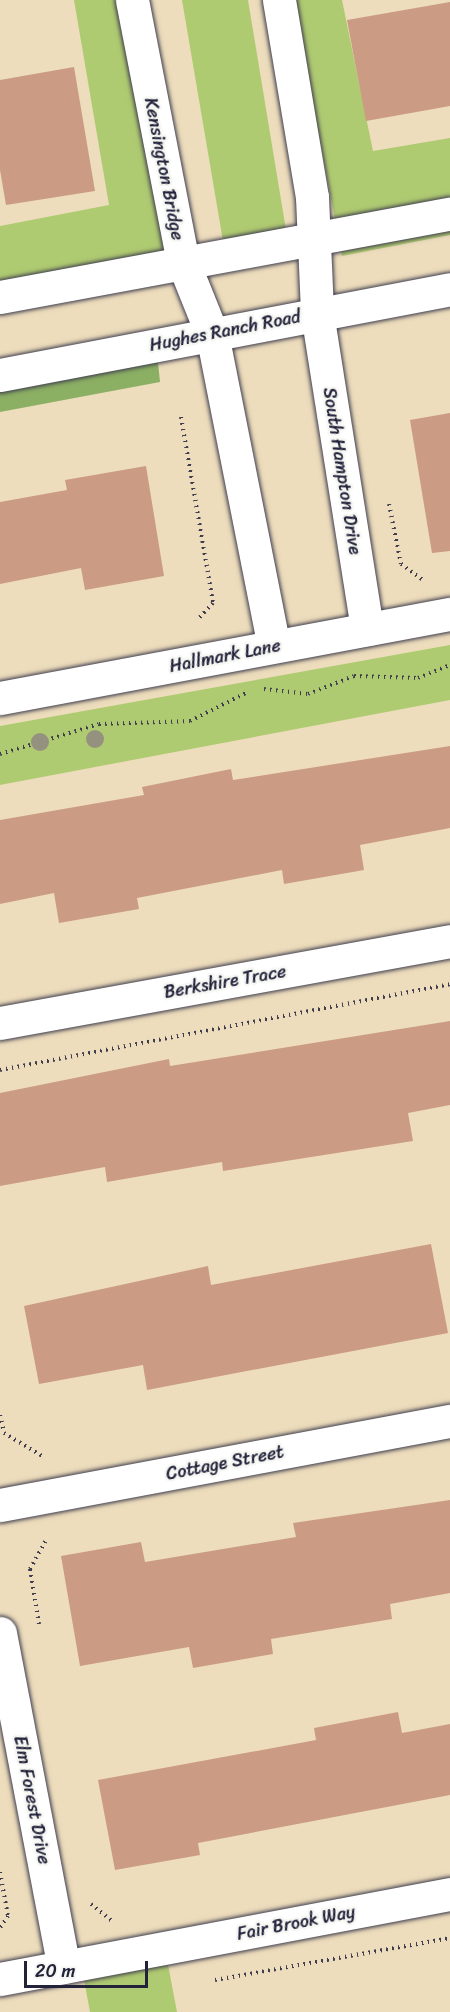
<!DOCTYPE html>
<style>
body{margin:0}
#map{position:relative;width:450px;height:2012px;overflow:hidden;background:#edddbc;font-family:Sriracha,sans-serif}
div>[style]{position:absolute}
[style*='--x']{left:calc(var(--x)*1px);top:calc(var(--y)*1px);width:calc(var(--w)*1px);rotate:calc(var(--a)*1deg)}
.green>*{inset:0;background:#afcb71}
.forest>*{inset:0;background:#8baf63}
.building>*{inset:0;background:#cb9c83}
.path>*{height:4px;margin-top:-2px;transform-origin:0;background:repeating-linear-gradient(90deg,#403e4e 0 1.5px,transparent 0 6px)}
.roads{filter:drop-shadow(0 0 2px #403e4e) drop-shadow(0 0 2px #403e4e)}
.street>*{height:33px;margin:-16.5px;padding:0 16.5px;transform-origin:16.5px;border-radius:16.5px;background:#fff}
.secondary>*{height:33px;margin:-16.5px;padding:0 16.5px;transform-origin:16.5px;border-radius:16.5px;background:#fff}
.trees>*{width:18px;height:18px;margin:-9px;border-radius:50%;background:#94927e}
span{translate:-50% -50%;white-space:nowrap;text-align:center;line-height:1.15;-webkit-text-stroke:5px #f6f6f2;paint-order:stroke}
.street-label{font-size:18px;color:#22223b}
.scale{position:absolute;left:24px;top:1961px;width:124px;height:27px;box-sizing:border-box;border:3px solid #22223b;border-top:0;padding-left:8px;font-size:18px;line-height:21px;white-space:nowrap;color:#22223b;-webkit-text-stroke:4px #f6f6f2;paint-order:stroke}
</style>
<div id="map">
<div class="green">
<div style="clip-path:polygon(74px 0,118px 0,173px 282px,0 313px,0 226px,109px 205px)"></div>
<div style="clip-path:polygon(182px 0,248px 0,286px 230px,223px 241px)"></div>
<div style="clip-path:polygon(293px 0,342px 0,373px 151px,450px 138px,450px 235px,342px 256px)"></div>
<div style="clip-path:polygon(450px 645px,450px 700px,0 785px,0 726px)"></div>
<div style="clip-path:polygon(166px 1954px,177px 2012px,90px 2012px,82px 1969px)"></div>
</div>
<div class="forest">
<div style="clip-path:polygon(155px 334px,160px 382px,0 412px,0 363px)"></div>
</div>
<div class="building">
<div style="clip-path:polygon(450px 2px,450px 106px,366px 121px,347px 20px)"></div>
<div style="clip-path:polygon(74px 67px,95px 191px,6px 205px,0 170px,0 80px)"></div>
<div style="clip-path:polygon(450px 413px,450px 551px,432px 553px,410px 420px)"></div>
<div style="clip-path:polygon(146px 466px,164px 576px,85px 590px,81px 568px,0 584px,0 502px,67px 490px,65px 480px)"></div>
<div style="clip-path:polygon(450px 746px,450px 828px,360px 845px,364px 870px,284px 884px,282px 870px,137px 898px,139px 909px,59px 923px,54px 893px,0 904px,0 820px,144px 795px,142px 787px,231px 769px,233px 780px)"></div>
<div style="clip-path:polygon(450px 1021px,450px 1105px,408px 1113px,413px 1141px,223px 1171px,222px 1162px,107px 1182px,105px 1167px,0 1186px,0 1093px,169px 1059px,170px 1066px)"></div>
<div style="clip-path:polygon(431px 1244px,448px 1333px,147px 1390px,143px 1365px,39px 1384px,24px 1306px,208px 1266px,211px 1285px)"></div>
<div style="clip-path:polygon(450px 1500px,450px 1593px,390px 1604px,392px 1619px,271px 1639px,273px 1654px,193px 1668px,189px 1647px,80px 1666px,61px 1556px,141px 1542px,145px 1562px,296px 1537px,293px 1523px)"></div>
<div style="clip-path:polygon(398px 1712px,402px 1733px,450px 1724px,450px 1795px,198px 1843px,200px 1855px,115px 1870px,98px 1780px,316px 1740px,314px 1728px)"></div>
</div>
<div class="path">
<div style="--x:181;--y:417;--w:189;--a:80.2"></div>
<div style="--x:213;--y:603;--w:23;--a:133"></div>
<div style="--x:389;--y:504;--w:61;--a:78.7"></div>
<div style="--x:401;--y:564;--w:27;--a:36"></div>
<div style="--x:264;--y:689;--w:44;--a:6.5"></div>
<div style="--x:308;--y:694;--w:49;--a:-21.4"></div>
<div style="--x:354;--y:676;--w:64;--a:1.8"></div>
<div style="--x:418;--y:678;--w:35;--a:-22"></div>
<div style="--x:0;--y:754;--w:103;--a:-16.9"></div>
<div style="--x:99;--y:724;--w:91;--a:-1.9"></div>
<div style="--x:190;--y:721;--w:63;--a:-26.6"></div>
<div style="--x:0;--y:1070;--w:458;--a:-10.8"></div>
<div style="--x:0;--y:1415;--w:18;--a:77"></div>
<div style="--x:4;--y:1433;--w:47;--a:31"></div>
<div style="--x:39;--y:1624;--w:56;--a:-99.3"></div>
<div style="--x:30;--y:1569;--w:35;--a:-61"></div>
<div style="--x:0;--y:1872;--w:45;--a:79.7"></div>
<div style="--x:8;--y:1916;--w:14;--a:124"></div>
<div style="--x:91;--y:1904;--w:26;--a:39"></div>
<div style="--x:215;--y:1980;--w:239;--a:-10.1"></div>
</div>
<div class="roads">
<div class="street">
<div style="--x:132;--y:0;--w:267;--a:79"></div>
<div style="--x:183;--y:262;--w:78;--a:68.1"></div>
<div style="--x:212;--y:334;--w:318;--a:78.8"></div>
<div style="--x:279;--y:0;--w:200;--a:80.5"></div>
<div style="--x:312;--y:197;--w:116;--a:87.5"></div>
<div style="--x:317;--y:313;--w:320;--a:81"></div>
<div style="--x:0;--y:698;--w:458;--a:-10.6"></div>
<div style="--x:0;--y:1023;--w:457;--a:-10.3"></div>
<div style="--x:0;--y:1505;--w:458;--a:-10.6"></div>
<div style="--x:0;--y:1633;--w:340;--a:79.2"></div>
<div style="--x:0;--y:1979;--w:458;--a:-10.7"></div>
</div>
<div class="secondary">
<div style="--x:0;--y:297;--w:458;--a:-10.5"></div>
<div style="--x:0;--y:375;--w:458;--a:-10.8"></div>
</div>
</div>
<div class="trees">
<div style="left:95px;top:739px"></div>
<div style="left:40px;top:742px"></div>
</div>
<div class="street-label">
<span style="left:164px;top:169px;rotate:79deg">Kensington Bridge</span>
<span style="left:225px;top:331px;rotate:-11deg">Hughes Ranch Road</span>
<span style="left:342px;top:471px;rotate:81deg">South Hampton Drive</span>
<span style="left:225px;top:656px;rotate:-11deg">Hallmark Lane</span>
<span style="left:225px;top:982px;rotate:-10deg">Berkshire Trace</span>
<span style="left:225px;top:1463px;rotate:-11deg">Cottage Street</span>
<span style="left:32px;top:1800px;rotate:79deg">Elm Forest Drive</span>
<span style="left:296px;top:1923px;rotate:-11deg">Fair Brook Way</span>
</div>
<div class="scale">20 m</div>
</div>
